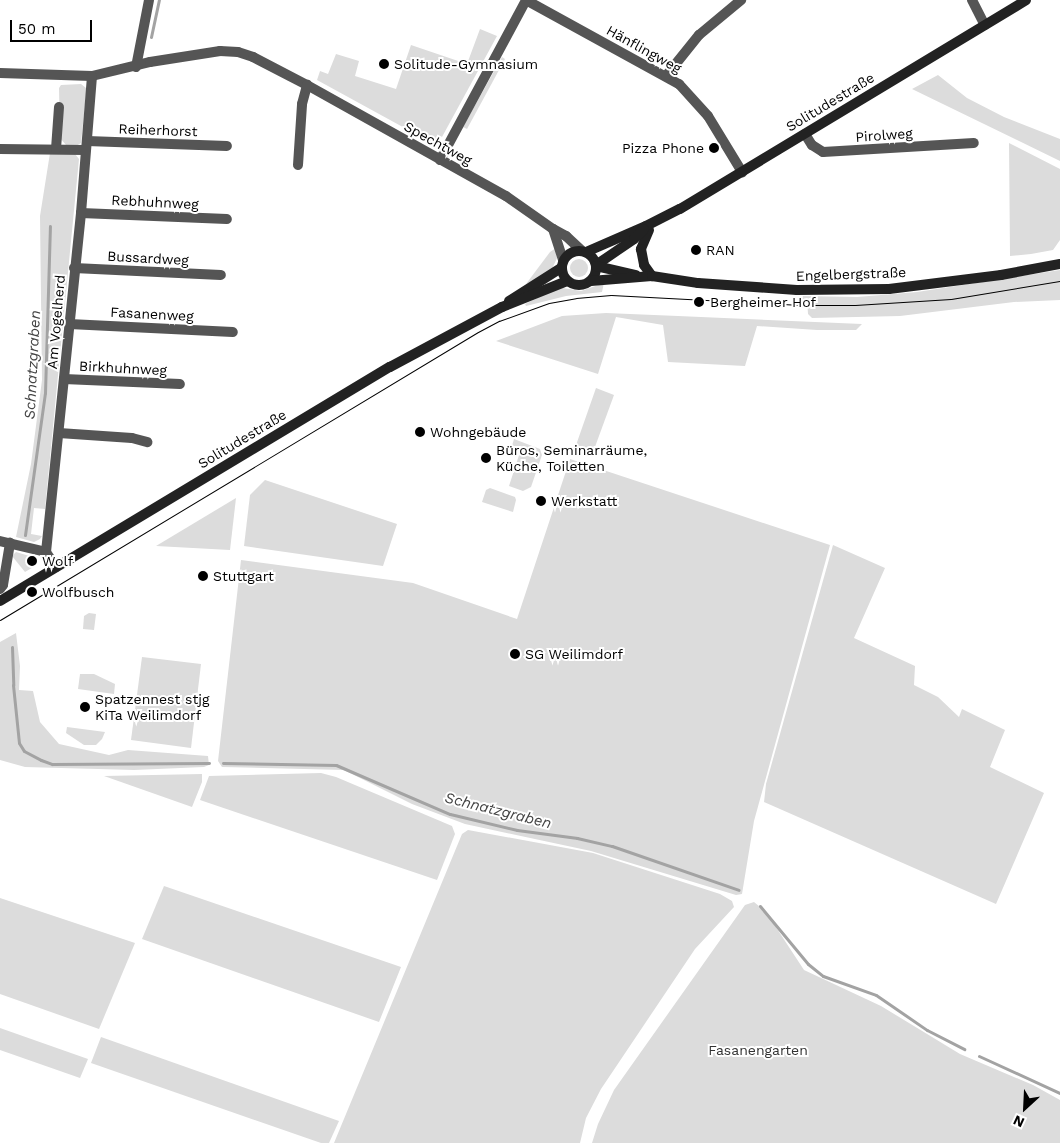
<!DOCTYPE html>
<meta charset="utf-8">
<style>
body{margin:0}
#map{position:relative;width:1060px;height:1143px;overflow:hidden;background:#fff;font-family:"Work Sans",sans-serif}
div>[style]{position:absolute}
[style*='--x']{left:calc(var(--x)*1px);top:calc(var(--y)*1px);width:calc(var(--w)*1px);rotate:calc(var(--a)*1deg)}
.green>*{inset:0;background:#dcdcdc}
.round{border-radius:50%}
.stream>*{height:3px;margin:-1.5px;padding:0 1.5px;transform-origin:1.5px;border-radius:1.5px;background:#a3a3a3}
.street>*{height:10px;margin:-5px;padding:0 5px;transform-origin:5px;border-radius:5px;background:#555}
.secondary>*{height:10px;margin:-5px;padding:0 5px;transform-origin:5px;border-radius:5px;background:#222}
.secondary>.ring{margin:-5px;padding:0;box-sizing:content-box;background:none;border:10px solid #222;border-radius:50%}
.tram>*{height:1px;margin:-0.5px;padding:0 0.5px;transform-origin:0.5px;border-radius:0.5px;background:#000}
.dots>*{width:14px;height:14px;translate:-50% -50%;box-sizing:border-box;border:2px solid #fff;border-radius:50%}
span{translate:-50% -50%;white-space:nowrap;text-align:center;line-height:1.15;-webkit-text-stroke:4px #fff;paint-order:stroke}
.street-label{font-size:14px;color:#000}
.poi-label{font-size:14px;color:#000}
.left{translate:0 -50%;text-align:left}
.right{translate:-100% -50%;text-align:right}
.park-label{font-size:14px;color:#333}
.water-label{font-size:15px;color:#444;font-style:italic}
.north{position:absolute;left:1000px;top:1083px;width:50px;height:50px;-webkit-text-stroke:4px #fff;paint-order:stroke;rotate:205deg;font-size:14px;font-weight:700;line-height:20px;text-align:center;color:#000}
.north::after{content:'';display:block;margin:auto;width:18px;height:22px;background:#000;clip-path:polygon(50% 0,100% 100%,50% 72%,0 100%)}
.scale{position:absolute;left:10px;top:20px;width:82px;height:22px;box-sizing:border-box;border:2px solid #000;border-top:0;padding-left:6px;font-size:15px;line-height:18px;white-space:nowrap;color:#000;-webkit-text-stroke:4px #fff;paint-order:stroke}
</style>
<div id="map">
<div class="green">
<div style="clip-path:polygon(480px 29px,497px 36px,442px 137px,432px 143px,317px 80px,320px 71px,328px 74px,336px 54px,359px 61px,355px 76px,396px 89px,411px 45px,467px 64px)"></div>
<div style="clip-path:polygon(502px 57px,505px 59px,467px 129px,463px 127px)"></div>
<div style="clip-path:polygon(938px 75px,967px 98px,1004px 117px,1060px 139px,1060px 161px,912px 89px)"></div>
<div style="clip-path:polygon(81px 84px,86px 88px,86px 94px,81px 143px,76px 146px,66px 145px,60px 138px,59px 88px,61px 85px)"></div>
<div style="clip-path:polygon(1009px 143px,1060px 169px,1060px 240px,1053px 250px,1031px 254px,1031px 230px,1031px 254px,1010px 256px)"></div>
<div style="clip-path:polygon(50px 153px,75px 154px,79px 159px,45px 509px,34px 508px,31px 534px,42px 536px,40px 539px,34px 542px,16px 537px,31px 464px,42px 380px,40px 216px)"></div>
<div style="clip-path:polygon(556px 248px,557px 258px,552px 269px,542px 277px,526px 284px,550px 252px)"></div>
<div class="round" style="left:570px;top:259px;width:18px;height:18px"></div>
<div style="clip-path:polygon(1060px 270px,1060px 300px,1014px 302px,900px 316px,812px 318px,808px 314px,807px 299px,800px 299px,799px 296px,857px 297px,917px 292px)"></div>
<div style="clip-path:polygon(604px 283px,602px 292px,566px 296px,526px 306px,525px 304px,555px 289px,563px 288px,581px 291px)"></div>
<div style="clip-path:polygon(606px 313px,678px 316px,862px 324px,856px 330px,817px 330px,757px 326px,745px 366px,668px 362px,663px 325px,616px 317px,598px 374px,496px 341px,562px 316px)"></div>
<div style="clip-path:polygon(596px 388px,614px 395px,592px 455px,575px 448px)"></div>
<div style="clip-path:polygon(514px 439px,540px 449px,542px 455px,531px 487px,523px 491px,509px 486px,520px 452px,511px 449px)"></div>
<div style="clip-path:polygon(570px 459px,830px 545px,754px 821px,742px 894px,736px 895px,591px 851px,465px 824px,412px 804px,344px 770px,222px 767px,218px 761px,241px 560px,413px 583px,517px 619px)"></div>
<div style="clip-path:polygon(265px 480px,397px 524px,383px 566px,244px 546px,250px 495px)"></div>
<div style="clip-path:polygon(490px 488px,515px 497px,516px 500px,513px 512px,482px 502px,486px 490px)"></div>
<div style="clip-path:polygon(236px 498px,230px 550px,156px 546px)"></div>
<div style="clip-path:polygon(833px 545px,885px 568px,854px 638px,915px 666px,914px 685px,938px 697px,959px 717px,962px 709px,1005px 730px,990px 767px,1044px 793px,996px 904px,764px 802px,766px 784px)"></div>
<div style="clip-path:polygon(16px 552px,36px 558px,37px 565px,25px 572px,12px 556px)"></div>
<div style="clip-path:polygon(89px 613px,96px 614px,94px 630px,83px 629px,84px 616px)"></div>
<div style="clip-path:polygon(16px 633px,20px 666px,19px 690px,33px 691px,40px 722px,59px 744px,109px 755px,128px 750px,208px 756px,209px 765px,204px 767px,134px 770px,25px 767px,0 760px,0 642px)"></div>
<div style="clip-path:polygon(142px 657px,201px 664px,191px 748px,131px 740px)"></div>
<div style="clip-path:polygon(80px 674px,94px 674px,115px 684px,114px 694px,78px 689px)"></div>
<div style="clip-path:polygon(67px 727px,105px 732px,102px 739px,96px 745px,84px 745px,66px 733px)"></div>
<div style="clip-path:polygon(321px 773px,336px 777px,452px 826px,455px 834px,437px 880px,200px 800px,209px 776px)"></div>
<div style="clip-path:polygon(202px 774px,202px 782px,192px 807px,104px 776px)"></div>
<div style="clip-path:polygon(468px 830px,593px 853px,720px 894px,732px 901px,734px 907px,695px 949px,601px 1089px,586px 1118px,580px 1143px,334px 1143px,462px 834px)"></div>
<div style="clip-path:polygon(164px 886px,401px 967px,379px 1022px,142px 939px)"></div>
<div style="clip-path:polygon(0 898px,135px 943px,99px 1029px,0 994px)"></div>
<div style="clip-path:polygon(754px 902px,766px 912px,804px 970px,881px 1006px,960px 1054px,1033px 1085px,1060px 1100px,1060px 1143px,592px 1143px,598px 1124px,614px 1090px,745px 905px)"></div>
<div style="clip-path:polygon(0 1028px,88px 1059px,80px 1078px,0 1050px)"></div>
<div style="clip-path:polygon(101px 1037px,339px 1121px,329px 1143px,321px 1143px,91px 1063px)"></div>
</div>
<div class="stream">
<div style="--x:151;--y:37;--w:38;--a:-78"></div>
<div style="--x:25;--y:535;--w:143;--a:-82"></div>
<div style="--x:45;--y:393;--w:167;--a:-88.3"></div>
<div style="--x:12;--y:647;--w:38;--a:88"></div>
<div style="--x:13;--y:685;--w:58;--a:84.1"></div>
<div style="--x:19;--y:743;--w:9;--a:58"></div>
<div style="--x:24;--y:751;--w:19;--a:28"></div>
<div style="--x:41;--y:760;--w:12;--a:20"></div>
<div style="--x:52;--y:764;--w:157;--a:-0.4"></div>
<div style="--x:223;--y:763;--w:113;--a:1"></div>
<div style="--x:336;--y:765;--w:124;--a:23.3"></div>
<div style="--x:450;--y:814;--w:69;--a:13.4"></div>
<div style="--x:517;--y:830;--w:61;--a:7.6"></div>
<div style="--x:577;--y:838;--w:36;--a:13"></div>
<div style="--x:612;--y:846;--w:134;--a:19.1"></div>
<div style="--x:760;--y:906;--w:75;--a:50.4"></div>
<div style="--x:808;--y:964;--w:19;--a:39"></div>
<div style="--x:823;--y:976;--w:56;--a:19.7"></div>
<div style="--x:876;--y:995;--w:62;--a:34.5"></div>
<div style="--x:927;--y:1030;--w:42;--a:27.2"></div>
<div style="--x:979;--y:1056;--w:89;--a:24.6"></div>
</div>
<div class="street">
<div style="--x:526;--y:0;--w:175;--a:28.8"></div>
<div style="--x:679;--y:84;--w:43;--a:47.8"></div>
<div style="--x:708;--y:116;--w:66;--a:58.7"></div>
<div style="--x:972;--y:0;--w:28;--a:63"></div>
<div style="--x:136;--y:67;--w:68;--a:-79"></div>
<div style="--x:0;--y:73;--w:92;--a:1.9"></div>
<div style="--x:92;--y:76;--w:60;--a:-13.6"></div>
<div style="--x:150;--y:62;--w:71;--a:-8.9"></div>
<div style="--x:220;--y:51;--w:18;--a:3"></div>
<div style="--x:238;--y:52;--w:16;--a:18"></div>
<div style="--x:253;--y:57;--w:61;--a:27.4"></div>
<div style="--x:307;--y:85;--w:228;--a:29.2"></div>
<div style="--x:506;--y:196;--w:57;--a:35.1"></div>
<div style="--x:553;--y:229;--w:15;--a:28"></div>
<div style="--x:566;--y:236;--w:22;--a:43"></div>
<div style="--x:666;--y:76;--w:53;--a:-51.2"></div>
<div style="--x:699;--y:35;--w:55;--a:-39.8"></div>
<div style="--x:805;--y:134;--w:13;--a:58"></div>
<div style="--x:812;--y:145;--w:13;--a:32"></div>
<div style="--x:823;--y:152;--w:151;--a:-3.4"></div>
<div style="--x:87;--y:141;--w:140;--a:2"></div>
<div style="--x:0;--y:149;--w:85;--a:0.7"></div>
<div style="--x:56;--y:149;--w:42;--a:-85.9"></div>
<div style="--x:440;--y:160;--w:182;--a:-61.7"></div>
<div style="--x:298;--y:165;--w:61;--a:-86.2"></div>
<div style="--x:302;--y:104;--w:20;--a:-75"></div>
<div style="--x:81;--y:213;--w:146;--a:2.4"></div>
<div style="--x:553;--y:229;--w:33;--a:72"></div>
<div style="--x:74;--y:268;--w:147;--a:2.7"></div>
<div style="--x:69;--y:324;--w:164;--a:2.8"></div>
<div style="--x:64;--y:379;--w:116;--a:2.5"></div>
<div style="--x:59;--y:433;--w:73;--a:3.9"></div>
<div style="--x:132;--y:438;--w:16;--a:15"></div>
<div style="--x:0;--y:541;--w:47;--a:13.4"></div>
<div style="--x:56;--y:567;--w:18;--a:-124"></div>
<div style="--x:46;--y:552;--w:341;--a:-84.1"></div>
<div style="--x:81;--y:213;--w:137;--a:-85.4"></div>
<div style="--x:0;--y:589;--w:5;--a:-53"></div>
<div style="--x:3;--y:585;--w:43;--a:-80.5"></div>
</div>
<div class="secondary">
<div style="--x:649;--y:230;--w:21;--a:113"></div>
<div style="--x:641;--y:249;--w:16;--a:79"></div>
<div style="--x:644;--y:265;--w:14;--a:54"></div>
<div class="ring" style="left:562px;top:251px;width:24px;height:24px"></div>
<div style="--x:586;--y:252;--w:65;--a:-23.4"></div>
<div style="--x:646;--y:226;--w:38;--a:-27"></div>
<div style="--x:680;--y:209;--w:404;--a:-31.1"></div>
<div style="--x:596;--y:265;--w:46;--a:-34.4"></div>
<div style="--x:634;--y:239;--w:14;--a:-45"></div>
<div style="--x:596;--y:266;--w:41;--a:12.7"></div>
<div style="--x:591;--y:281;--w:61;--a:-4.7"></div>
<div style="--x:652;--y:276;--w:47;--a:8.7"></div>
<div style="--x:698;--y:283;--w:99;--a:4"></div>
<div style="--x:797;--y:290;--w:92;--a:-0.6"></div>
<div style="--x:889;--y:289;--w:113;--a:-7.1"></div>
<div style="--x:1001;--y:275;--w:60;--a:-10.6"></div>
<div style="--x:509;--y:301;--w:62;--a:-32.4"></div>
<div style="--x:0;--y:601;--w:455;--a:-31"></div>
<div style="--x:390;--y:367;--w:127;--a:-28.2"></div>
<div style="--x:502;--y:307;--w:70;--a:-21.8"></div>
</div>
<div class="tram">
<div style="--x:0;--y:620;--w:558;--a:-31.07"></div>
<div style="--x:478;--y:332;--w:24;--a:-28"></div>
<div style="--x:499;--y:321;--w:53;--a:-19.8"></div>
<div style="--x:549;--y:303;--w:27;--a:-10"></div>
<div style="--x:576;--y:298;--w:35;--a:-5"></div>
<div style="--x:611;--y:295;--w:191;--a:3"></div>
<div style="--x:802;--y:305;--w:53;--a:0"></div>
<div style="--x:855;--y:305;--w:96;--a:-3.6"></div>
<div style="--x:951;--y:299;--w:110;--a:-9.4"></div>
</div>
<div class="dots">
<div style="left:384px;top:64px;background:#000"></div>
<div style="left:714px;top:148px;background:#000"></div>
<div style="left:696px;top:250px;background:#000"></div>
<div style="left:699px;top:302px;background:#000"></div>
<div style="left:420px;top:432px;background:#000"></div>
<div style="left:486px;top:458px;background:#000"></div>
<div style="left:541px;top:501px;background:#000"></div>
<div style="left:32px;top:561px;background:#000"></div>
<div style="left:203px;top:576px;background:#000"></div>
<div style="left:32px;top:592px;background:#000"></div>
<div style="left:515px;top:654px;background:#000"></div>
<div style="left:85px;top:707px;background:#000"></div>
</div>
<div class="street-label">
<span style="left:644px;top:49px;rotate:29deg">Hänflingweg</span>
<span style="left:830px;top:102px;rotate:-31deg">Solitudestraße</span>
<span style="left:158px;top:130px;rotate:2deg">Reiherhorst</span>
<span style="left:884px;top:135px;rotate:-4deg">Pirolweg</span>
<span style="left:438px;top:143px;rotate:29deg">Spechtweg</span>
<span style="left:155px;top:202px;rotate:3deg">Rebhuhnweg</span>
<span style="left:148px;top:258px;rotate:3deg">Bussardweg</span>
<span style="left:851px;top:274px;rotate:-2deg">Engelbergstraße</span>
<span style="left:152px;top:314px;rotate:3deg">Fasanenweg</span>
<span style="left:56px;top:322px;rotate:-85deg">Am Vogelherd</span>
<span style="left:123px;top:368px;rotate:3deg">Birkhuhnweg</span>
<span style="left:242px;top:439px;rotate:-31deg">Solitudestraße</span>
</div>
<div class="poi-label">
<span class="left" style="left:394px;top:64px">Solitude-Gymnasium</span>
<span class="right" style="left:704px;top:148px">Pizza Phone</span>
<span class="left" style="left:706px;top:250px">RAN</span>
<span class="left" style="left:710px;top:302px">Bergheimer Hof</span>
<span class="left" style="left:430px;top:432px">Wohngebäude</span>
<span class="left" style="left:496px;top:458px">Büros, Seminarräume,<br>Küche, Toiletten</span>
<span class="left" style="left:551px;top:501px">Werkstatt</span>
<span class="left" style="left:42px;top:561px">Wolf</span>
<span class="left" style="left:213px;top:576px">Stuttgart</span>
<span class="left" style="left:42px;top:592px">Wolfbusch</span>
<span class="left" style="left:525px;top:654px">SG Weilimdorf</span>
<span class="left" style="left:95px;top:707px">Spatzennest stjg<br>KiTa Weilimdorf</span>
</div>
<div class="park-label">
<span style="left:758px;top:1050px">Fasanengarten</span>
</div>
<div class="water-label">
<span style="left:33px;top:365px;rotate:-87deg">Schnatzgraben</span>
<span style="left:498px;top:811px;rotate:14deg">Schnatzgraben</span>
</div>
<div class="north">N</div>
<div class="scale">50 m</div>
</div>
